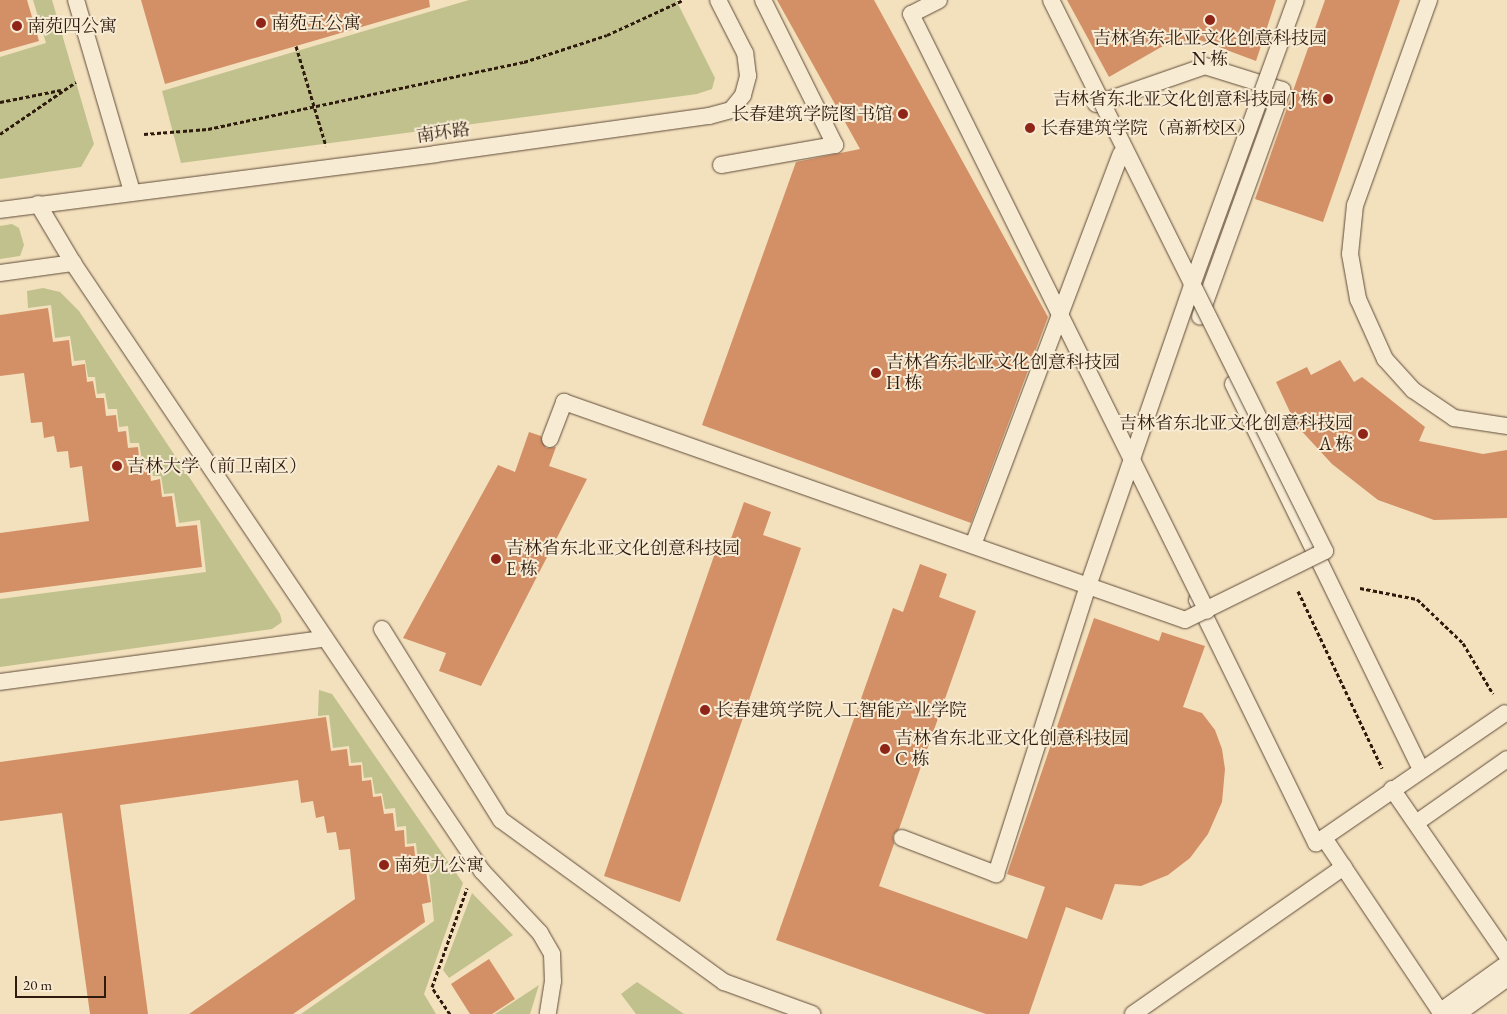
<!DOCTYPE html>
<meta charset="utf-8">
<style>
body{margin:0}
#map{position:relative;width:1507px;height:1014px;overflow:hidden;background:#f3e0bd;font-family:"EB Garamond","Noto Serif SC",serif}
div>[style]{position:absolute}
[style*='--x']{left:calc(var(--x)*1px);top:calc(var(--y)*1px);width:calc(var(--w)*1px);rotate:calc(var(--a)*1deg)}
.green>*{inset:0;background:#c0c18d}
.building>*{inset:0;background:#d39066}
.path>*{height:3px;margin-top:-1.5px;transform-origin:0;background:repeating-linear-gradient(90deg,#2f1b0d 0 4px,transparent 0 6.5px)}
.roads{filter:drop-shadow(0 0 1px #604c39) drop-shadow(0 0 1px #604c39)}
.lane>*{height:16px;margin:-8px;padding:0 8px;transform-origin:8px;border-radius:8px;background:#f7ebd4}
.secondary>*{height:28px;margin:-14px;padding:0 14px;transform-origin:14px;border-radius:14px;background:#f7ebd4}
.bridges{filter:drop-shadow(0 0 1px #604c39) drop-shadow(0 0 1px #604c39)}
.lane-bridge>*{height:16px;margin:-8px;padding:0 8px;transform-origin:8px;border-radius:8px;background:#f7ebd4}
.dots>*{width:14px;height:14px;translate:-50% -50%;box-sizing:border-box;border:2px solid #f7ebd4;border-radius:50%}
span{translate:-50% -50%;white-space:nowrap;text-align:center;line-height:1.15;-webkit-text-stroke:4px #f7ebd4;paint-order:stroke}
.poi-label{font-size:18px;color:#2f1b0d}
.left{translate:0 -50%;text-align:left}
.right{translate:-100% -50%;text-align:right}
.street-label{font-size:18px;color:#2f1b0d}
.scale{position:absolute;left:15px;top:976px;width:91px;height:22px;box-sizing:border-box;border:2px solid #2f1b0d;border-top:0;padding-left:6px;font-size:15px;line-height:18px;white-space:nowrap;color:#2f1b0d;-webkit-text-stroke:4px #f7ebd4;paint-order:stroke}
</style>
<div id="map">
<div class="green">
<div style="clip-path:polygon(33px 0,52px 0,94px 144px,81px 167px,0 179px,0 57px,46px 43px)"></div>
<div style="clip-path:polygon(469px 0,676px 0,715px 78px,712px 89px,697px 94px,181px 163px,162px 91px)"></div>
<div style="clip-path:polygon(12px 224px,19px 228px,24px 245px,20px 256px,0 259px,0 226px)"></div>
<div style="clip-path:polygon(43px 288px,60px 292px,79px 311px,280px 614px,282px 622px,272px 629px,0 667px,0 599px,206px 572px,200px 520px,179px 523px,174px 493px,164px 494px,161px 476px,153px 476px,151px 460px,142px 461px,139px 443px,130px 443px,128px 426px,119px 427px,117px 409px,108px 409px,105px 393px,97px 394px,95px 377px,88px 377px,85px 360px,74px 361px,70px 336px,55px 338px,51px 305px,28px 308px,27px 291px)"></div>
<div style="clip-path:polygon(319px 690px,332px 694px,463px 883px,424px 994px,436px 1014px,301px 1014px,434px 921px,428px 862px,418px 863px,416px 843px,407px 844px,406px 826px,397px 827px,395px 808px,385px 809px,382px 793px,375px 794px,372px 777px,364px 778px,362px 762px,351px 763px,349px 746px,333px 748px,329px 715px,318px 716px)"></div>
<div style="clip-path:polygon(472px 893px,513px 935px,449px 978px,443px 970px)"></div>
<div style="clip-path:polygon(637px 982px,684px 1014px,636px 1014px,621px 994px)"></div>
<div style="clip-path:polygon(539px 985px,530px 1014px,495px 1014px)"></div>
</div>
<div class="building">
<div style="clip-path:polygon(0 0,27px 0,39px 41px,0 52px)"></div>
<div style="clip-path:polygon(141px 0,429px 0,430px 7px,165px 84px)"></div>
<div style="clip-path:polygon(777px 0,874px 0,1048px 317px,971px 523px,702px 425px,796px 162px,860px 149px)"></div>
<div style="clip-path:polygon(1067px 0,1276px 0,1256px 61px,1197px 39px,1163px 46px,1109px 77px)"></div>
<div style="clip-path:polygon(1325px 0,1400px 0,1323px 222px,1255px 199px)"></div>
<div style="clip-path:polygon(48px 308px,53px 342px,69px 340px,72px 366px,85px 364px,87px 382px,93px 381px,96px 398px,104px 398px,106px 416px,116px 415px,118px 432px,126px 431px,128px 448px,138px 447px,140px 465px,149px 464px,151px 481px,160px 479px,162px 497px,172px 496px,176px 527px,197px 525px,202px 567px,0 593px,0 533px,89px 521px,82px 466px,70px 468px,68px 451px,57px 452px,54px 436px,44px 438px,42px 422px,31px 423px,24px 373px,0 376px,0 315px)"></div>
<div style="clip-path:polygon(1340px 360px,1354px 382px,1362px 377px,1425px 427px,1419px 441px,1483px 454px,1507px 450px,1507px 518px,1434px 520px,1378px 500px,1332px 464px,1296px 425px,1276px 382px,1307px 367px,1311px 375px)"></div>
<div style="clip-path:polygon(529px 432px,541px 436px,546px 448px,556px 447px,549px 466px,587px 479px,481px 686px,439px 671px,446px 653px,403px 638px,498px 465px,515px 472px)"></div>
<div style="clip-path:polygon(744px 502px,771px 512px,763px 535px,801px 548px,680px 902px,604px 876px,717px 547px,727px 550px)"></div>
<div style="clip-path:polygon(920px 564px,947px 574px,939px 597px,976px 611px,899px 829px,893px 835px,894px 844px,879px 886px,1027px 939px,1045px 887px,1007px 874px,1094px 618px,1159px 641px,1162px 632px,1205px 646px,1183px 707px,1202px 713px,1215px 730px,1222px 749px,1225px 769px,1222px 802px,1208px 834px,1190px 858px,1168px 875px,1141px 886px,1115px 884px,1102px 920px,1066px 907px,1029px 1014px,986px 1014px,776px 940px,893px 608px,903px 612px)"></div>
<div style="clip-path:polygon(326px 717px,331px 751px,347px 749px,349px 766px,361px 765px,362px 781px,371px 780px,373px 797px,381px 796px,384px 814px,393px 813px,395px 831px,404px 830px,405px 847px,414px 846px,416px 866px,425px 865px,431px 902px,422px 904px,425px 922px,293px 1014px,189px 1014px,355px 899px,350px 849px,339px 850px,336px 832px,327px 833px,324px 816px,316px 818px,313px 801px,301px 803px,298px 780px,120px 805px,148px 1014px,90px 1014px,62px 813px,0 821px,0 762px)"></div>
<div style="clip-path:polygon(489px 959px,515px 999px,492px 1014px,470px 1014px,451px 984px)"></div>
</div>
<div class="path">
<div style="--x:296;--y:46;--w:104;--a:73.3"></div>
<div style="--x:0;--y:102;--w:62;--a:-11.1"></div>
<div style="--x:0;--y:134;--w:92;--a:-34.4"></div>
<div style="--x:144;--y:134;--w:64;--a:-4.5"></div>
<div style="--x:208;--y:129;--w:323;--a:-12"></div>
<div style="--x:524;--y:62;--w:87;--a:-18"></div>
<div style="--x:607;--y:35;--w:84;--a:-24.7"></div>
<div style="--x:1360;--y:588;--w:58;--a:10.9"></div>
<div style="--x:1417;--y:599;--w:64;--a:43.7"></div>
<div style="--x:1463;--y:643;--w:59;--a:59.5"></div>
<div style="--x:1298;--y:591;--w:196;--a:64.6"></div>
<div style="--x:450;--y:1014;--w:32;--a:-124"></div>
<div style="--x:432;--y:987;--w:105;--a:-70.5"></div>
</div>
<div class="roads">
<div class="lane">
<div style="--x:76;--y:0;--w:199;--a:73.7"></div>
<div style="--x:1429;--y:0;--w:218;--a:109.8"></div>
<div style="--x:1355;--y:205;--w:49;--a:95.8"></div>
<div style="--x:1350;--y:254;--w:46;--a:79.9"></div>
<div style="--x:1358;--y:299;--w:66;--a:65.8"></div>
<div style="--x:1385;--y:359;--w:42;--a:47.9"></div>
<div style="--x:1413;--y:390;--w:50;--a:34.3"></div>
<div style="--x:1454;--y:418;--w:54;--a:8.6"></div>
<div style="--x:1096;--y:104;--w:115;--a:-19.2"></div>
<div style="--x:1205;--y:66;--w:81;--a:17.3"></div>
<div style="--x:1282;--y:90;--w:241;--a:109.9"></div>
<div style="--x:721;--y:165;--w:116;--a:-10"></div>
<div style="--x:835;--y:145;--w:162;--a:-116.4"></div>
<div style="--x:38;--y:204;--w:69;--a:59.3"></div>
<div style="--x:73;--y:263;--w:733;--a:56.07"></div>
<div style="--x:482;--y:871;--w:85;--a:46.9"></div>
<div style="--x:540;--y:933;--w:24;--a:60"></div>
<div style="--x:552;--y:954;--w:27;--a:88"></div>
<div style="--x:553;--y:981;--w:33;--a:99"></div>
<div style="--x:0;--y:210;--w:439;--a:-7.3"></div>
<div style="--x:435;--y:154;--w:277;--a:-7.9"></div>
<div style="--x:709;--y:116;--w:23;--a:-15"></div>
<div style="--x:731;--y:110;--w:19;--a:-51"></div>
<div style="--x:743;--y:95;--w:20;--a:-75"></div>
<div style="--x:748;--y:76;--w:23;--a:-97"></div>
<div style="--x:745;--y:53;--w:59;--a:-117"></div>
<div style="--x:0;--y:273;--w:74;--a:-7.8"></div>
<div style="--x:1233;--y:384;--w:428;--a:64"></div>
<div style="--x:1197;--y:600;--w:271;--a:63.9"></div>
<div style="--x:1316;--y:843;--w:229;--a:-34.5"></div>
<div style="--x:382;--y:629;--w:225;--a:58.1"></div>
<div style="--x:501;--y:820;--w:276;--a:36"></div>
<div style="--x:724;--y:982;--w:94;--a:20"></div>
<div style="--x:0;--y:682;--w:327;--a:-7.6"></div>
<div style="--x:1392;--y:789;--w:203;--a:55.4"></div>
<div style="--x:1416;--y:823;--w:111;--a:-35.1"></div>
<div style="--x:1324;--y:838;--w:212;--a:56.2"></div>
<div style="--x:1133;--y:1014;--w:257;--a:-34.9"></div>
</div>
<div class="secondary">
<div style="--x:1447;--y:1014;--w:74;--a:-35.6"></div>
</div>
</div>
<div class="bridges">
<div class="lane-bridge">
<div style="--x:939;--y:0;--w:31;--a:153"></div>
<div style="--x:911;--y:14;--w:666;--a:63.63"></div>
<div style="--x:550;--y:439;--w:40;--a:-69"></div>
<div style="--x:564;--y:402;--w:658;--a:19.34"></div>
<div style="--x:1185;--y:620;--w:156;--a:-26.2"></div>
<div style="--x:1325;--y:551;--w:615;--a:-116.44"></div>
<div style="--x:973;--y:545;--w:418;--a:-69.3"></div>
<div style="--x:902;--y:838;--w:101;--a:21"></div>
<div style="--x:996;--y:874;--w:302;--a:-72.3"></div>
<div style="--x:1088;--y:586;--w:318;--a:-70.9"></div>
<div style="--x:1192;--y:285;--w:303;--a:-70"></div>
</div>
</div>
<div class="dots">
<div style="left:1210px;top:20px;background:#8f2418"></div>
<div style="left:261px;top:23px;background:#8f2418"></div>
<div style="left:17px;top:26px;background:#8f2418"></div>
<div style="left:1328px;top:99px;background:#8f2418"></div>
<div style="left:903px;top:114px;background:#8f2418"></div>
<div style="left:1030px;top:128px;background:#8f2418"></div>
<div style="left:876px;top:373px;background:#8f2418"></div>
<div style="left:1363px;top:434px;background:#8f2418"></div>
<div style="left:117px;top:466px;background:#8f2418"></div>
<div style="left:496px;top:559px;background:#8f2418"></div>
<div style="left:705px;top:710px;background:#8f2418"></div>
<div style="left:885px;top:749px;background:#8f2418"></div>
<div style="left:384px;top:865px;background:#8f2418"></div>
</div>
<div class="poi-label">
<span class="left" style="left:271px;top:23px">南苑五公寓</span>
<span class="left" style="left:27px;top:26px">南苑四公寓</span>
<span style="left:1210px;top:49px">吉林省东北亚文化创意科技园<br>N 栋</span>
<span class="right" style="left:1318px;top:99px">吉林省东北亚文化创意科技园 J 栋</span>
<span class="right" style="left:893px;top:114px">长春建筑学院图书馆</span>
<span class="left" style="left:1040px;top:128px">长春建筑学院（高新校区）</span>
<span class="left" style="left:886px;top:373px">吉林省东北亚文化创意科技园<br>H 栋</span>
<span class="right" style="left:1353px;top:434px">吉林省东北亚文化创意科技园<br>A 栋</span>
<span class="left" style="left:127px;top:466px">吉林大学（前卫南区）</span>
<span class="left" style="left:506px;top:559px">吉林省东北亚文化创意科技园<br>E 栋</span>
<span class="left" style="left:715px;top:710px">长春建筑学院人工智能产业学院</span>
<span class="left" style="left:895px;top:749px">吉林省东北亚文化创意科技园<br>C 栋</span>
<span class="left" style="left:394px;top:865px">南苑九公寓</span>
</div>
<div class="street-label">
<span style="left:443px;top:133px;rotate:-8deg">南环路</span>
</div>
<div class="scale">20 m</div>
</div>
